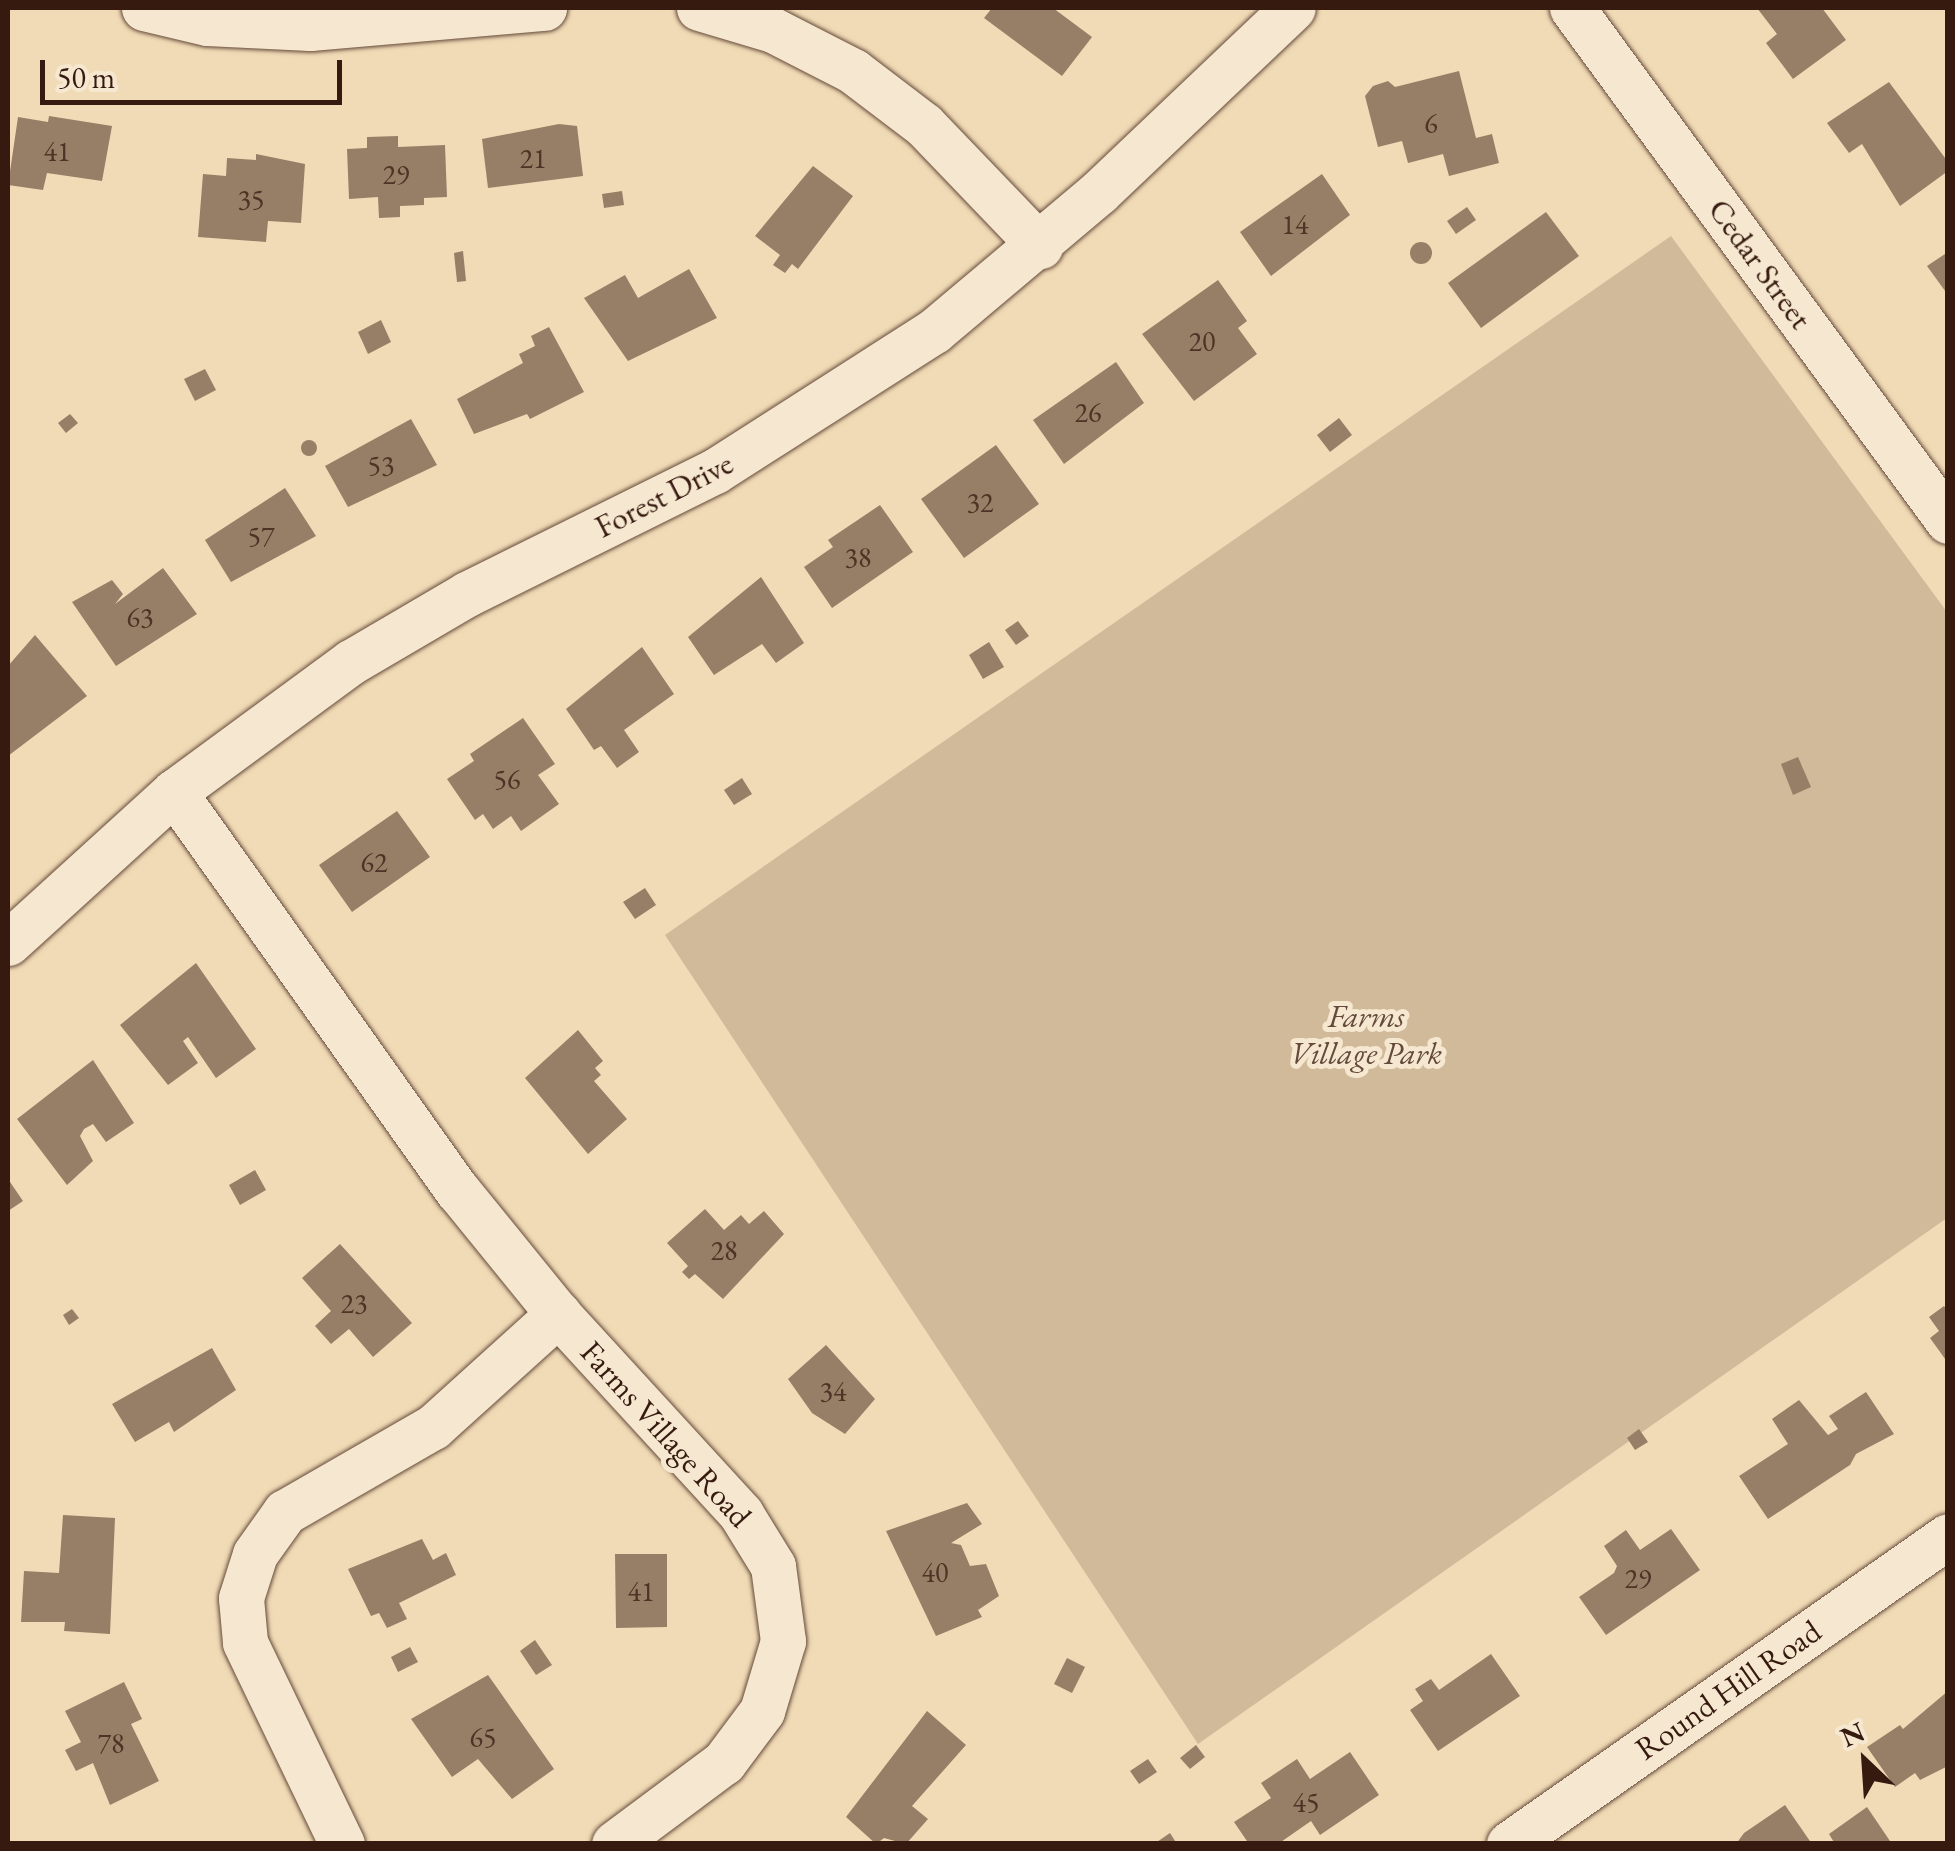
<!DOCTYPE html>
<style>
body{margin:0}
#map{position:relative;width:1955px;height:1851px;overflow:hidden;background:#f1dbb6;font-family:"EB Garamond",serif}
div>[style]{position:absolute}
[style*='--x']{left:calc(var(--x)*1px);top:calc(var(--y)*1px);width:calc(var(--w)*1px);rotate:calc(var(--a)*1deg)}
.green>*{inset:0;background:#d1ba9a}
.building>*{inset:0;background:#977e66}
.round{border-radius:50%}
.roads{filter:drop-shadow(0 0 2px #654a3a) drop-shadow(0 0 2px #654a3a)}
.minor>*{height:45px;margin:-22.5px;padding:0 22.5px;transform-origin:22.5px;border-radius:22.5px;background:#f6e8d0}
span{translate:-50% -50%;white-space:nowrap;text-align:center;line-height:1.15;-webkit-text-stroke:10px #f6e8d0;paint-order:stroke}
.number-label{font-size:28px;color:#4e3326}
.number-label span{-webkit-text-stroke-width:0}
.street-label{font-size:32px;color:#361a10}
.park-label{font-size:32px;color:#644a39;font-style:italic}
.frame{position:absolute;inset:0;border:10px solid #361a10;pointer-events:none}
.north{position:absolute;left:1815px;top:1711px;width:100px;height:100px;-webkit-text-stroke:8px #f6e8d0;paint-order:stroke;rotate:335deg;font-size:28px;font-weight:700;line-height:40px;text-align:center;color:#361a10}
.north::after{content:'';display:block;margin:auto;width:35px;height:45px;background:#361a10;clip-path:polygon(50% 0,100% 100%,50% 72%,0 100%)}
.scale{position:absolute;left:40px;top:60px;width:302px;height:45px;box-sizing:border-box;border:5px solid #361a10;border-top:0;padding-left:12px;font-size:30px;line-height:35px;white-space:nowrap;color:#361a10;-webkit-text-stroke:8px #f6e8d0;paint-order:stroke}
</style>
<div id="map">
<div class="green">
<div style="clip-path:polygon(1671px 236px,1947px 612px,1947px 1218px,1198px 1744px,665px 935px)"></div>
</div>
<div class="building">
<div style="clip-path:polygon(992px 8px,1053px 8px,1092px 37px,1062px 76px,984px 18px)"></div>
<div style="clip-path:polygon(1757px 8px,1822px 8px,1846px 40px,1793px 79px,1766px 43px,1777px 34px)"></div>
<div style="clip-path:polygon(1459px 71px,1476px 138px,1492px 134px,1499px 163px,1449px 176px,1443px 154px,1408px 163px,1402px 141px,1378px 147px,1365px 96px,1373px 86px,1388px 81px,1395px 87px)"></div>
<div style="clip-path:polygon(1889px 82px,1948px 162px,1948px 171px,1900px 206px,1862px 144px,1849px 153px,1827px 123px)"></div>
<div style="clip-path:polygon(49px 116px,112px 126px,102px 181px,47px 173px,43px 190px,8px 185px,18px 117px,48px 122px)"></div>
<div style="clip-path:polygon(559px 124px,577px 126px,583px 176px,488px 188px,482px 139px)"></div>
<div style="clip-path:polygon(398px 136px,398px 147px,445px 145px,447px 197px,424px 198px,424px 205px,400px 206px,400px 217px,379px 218px,378px 197px,349px 199px,347px 149px,367px 148px,367px 137px)"></div>
<div style="clip-path:polygon(256px 154px,305px 164px,301px 223px,268px 221px,266px 242px,198px 237px,203px 174px,226px 176px,227px 158px,256px 160px)"></div>
<div style="clip-path:polygon(813px 166px,853px 196px,798px 269px,792px 264px,785px 273px,773px 265px,780px 255px,755px 236px)"></div>
<div style="clip-path:polygon(1322px 174px,1350px 215px,1271px 276px,1240px 232px)"></div>
<div style="clip-path:polygon(622px 191px,624px 205px,604px 208px,602px 194px)"></div>
<div style="clip-path:polygon(1467px 207px,1476px 220px,1456px 234px,1447px 221px)"></div>
<div style="clip-path:polygon(1546px 212px,1579px 256px,1481px 328px,1448px 283px)"></div>
<div class="round" style="left:1410px;top:242px;width:22px;height:22px"></div>
<div style="clip-path:polygon(463px 251px,466px 281px,457px 282px,454px 253px)"></div>
<div style="clip-path:polygon(1948px 252px,1948px 295px,1927px 266px)"></div>
<div style="clip-path:polygon(689px 269px,717px 318px,628px 361px,584px 298px,625px 275px,638px 298px)"></div>
<div style="clip-path:polygon(1218px 280px,1247px 321px,1238px 328px,1257px 354px,1194px 401px,1142px 334px)"></div>
<div style="clip-path:polygon(381px 320px,391px 342px,368px 354px,358px 332px)"></div>
<div style="clip-path:polygon(549px 327px,584px 392px,530px 419px,527px 414px,474px 434px,457px 399px,523px 363px,519px 354px,535px 346px,531px 336px)"></div>
<div style="clip-path:polygon(1116px 362px,1144px 403px,1064px 464px,1033px 420px)"></div>
<div style="clip-path:polygon(205px 369px,216px 390px,195px 401px,184px 379px)"></div>
<div style="clip-path:polygon(70px 414px,78px 423px,66px 433px,58px 423px)"></div>
<div style="clip-path:polygon(1339px 418px,1352px 435px,1330px 452px,1317px 435px)"></div>
<div style="clip-path:polygon(411px 419px,437px 465px,348px 507px,325px 466px)"></div>
<div class="round" style="left:301px;top:440px;width:16px;height:16px"></div>
<div style="clip-path:polygon(996px 445px,1039px 504px,964px 558px,921px 499px)"></div>
<div style="clip-path:polygon(285px 488px,316px 536px,231px 582px,205px 540px)"></div>
<div style="clip-path:polygon(880px 505px,913px 552px,832px 608px,804px 567px,833px 547px,828px 540px)"></div>
<div style="clip-path:polygon(163px 568px,197px 614px,116px 666px,72px 602px,112px 580px,123px 594px,115px 604px)"></div>
<div style="clip-path:polygon(761px 577px,804px 643px,776px 663px,762px 644px,714px 675px,688px 637px)"></div>
<div style="clip-path:polygon(1018px 621px,1029px 636px,1016px 645px,1005px 630px)"></div>
<div style="clip-path:polygon(35px 635px,87px 696px,8px 756px,8px 666px)"></div>
<div style="clip-path:polygon(989px 642px,1004px 667px,983px 679px,969px 655px)"></div>
<div style="clip-path:polygon(642px 647px,674px 694px,624px 730px,639px 752px,617px 768px,601px 746px,594px 750px,566px 709px)"></div>
<div style="clip-path:polygon(523px 718px,555px 764px,538px 775px,559px 804px,521px 831px,511px 816px,493px 829px,483px 814px,475px 820px,447px 779px,474px 761px,470px 754px)"></div>
<div style="clip-path:polygon(1798px 757px,1811px 787px,1793px 795px,1781px 764px)"></div>
<div style="clip-path:polygon(742px 778px,752px 794px,734px 805px,724px 790px)"></div>
<div style="clip-path:polygon(397px 811px,430px 857px,352px 912px,319px 865px)"></div>
<div style="clip-path:polygon(645px 888px,656px 905px,635px 919px,623px 902px)"></div>
<div style="clip-path:polygon(196px 963px,256px 1049px,216px 1078px,188px 1037px,183px 1041px,198px 1063px,168px 1085px,120px 1025px)"></div>
<div style="clip-path:polygon(578px 1030px,603px 1061px,595px 1068px,601px 1075px,594px 1081px,627px 1119px,588px 1154px,525px 1078px)"></div>
<div style="clip-path:polygon(93px 1060px,134px 1123px,106px 1142px,93px 1124px,84px 1129px,80px 1136px,93px 1161px,67px 1185px,17px 1119px)"></div>
<div style="clip-path:polygon(255px 1170px,266px 1190px,240px 1205px,229px 1185px)"></div>
<div style="clip-path:polygon(8px 1179px,23px 1201px,8px 1211px)"></div>
<div style="clip-path:polygon(705px 1209px,724px 1230px,741px 1215px,749px 1224px,764px 1211px,784px 1234px,723px 1299px,695px 1274px,689px 1279px,682px 1272px,688px 1266px,667px 1243px)"></div>
<div style="clip-path:polygon(340px 1244px,412px 1323px,373px 1357px,349px 1329px,331px 1344px,315px 1326px,331px 1311px,302px 1278px)"></div>
<div style="clip-path:polygon(1944px 1306px,1948px 1311px,1948px 1363px,1930px 1338px,1939px 1331px,1929px 1317px)"></div>
<div style="clip-path:polygon(72px 1309px,79px 1318px,69px 1325px,63px 1315px)"></div>
<div style="clip-path:polygon(826px 1345px,875px 1399px,845px 1434px,812px 1413px,788px 1379px)"></div>
<div style="clip-path:polygon(212px 1348px,236px 1390px,174px 1432px,169px 1422px,135px 1442px,112px 1404px)"></div>
<div style="clip-path:polygon(1866px 1392px,1894px 1434px,1856px 1454px,1850px 1465px,1768px 1519px,1739px 1476px,1788px 1444px,1772px 1419px,1799px 1400px,1828px 1435px,1838px 1429px,1829px 1416px)"></div>
<div style="clip-path:polygon(1639px 1429px,1648px 1442px,1635px 1450px,1627px 1438px)"></div>
<div style="clip-path:polygon(967px 1503px,982px 1524px,951px 1543px,961px 1545px,970px 1566px,986px 1564px,999px 1596px,978px 1610px,982px 1617px,936px 1636px,886px 1531px)"></div>
<div style="clip-path:polygon(63px 1515px,115px 1518px,110px 1634px,64px 1631px,65px 1622px,21px 1622px,24px 1571px,59px 1573px)"></div>
<div style="clip-path:polygon(1671px 1529px,1700px 1570px,1606px 1635px,1579px 1597px,1614px 1573px,1617px 1566px,1604px 1546px,1626px 1530px,1640px 1550px)"></div>
<div style="clip-path:polygon(422px 1539px,433px 1560px,446px 1553px,456px 1575px,399px 1603px,407px 1619px,387px 1628px,379px 1613px,371px 1616px,348px 1569px)"></div>
<div style="clip-path:polygon(615px 1554px,667px 1554px,667px 1627px,616px 1628px)"></div>
<div style="clip-path:polygon(535px 1640px,552px 1665px,536px 1675px,520px 1651px)"></div>
<div style="clip-path:polygon(410px 1647px,418px 1662px,398px 1672px,391px 1657px)"></div>
<div style="clip-path:polygon(1491px 1654px,1520px 1696px,1438px 1751px,1410px 1710px,1423px 1701px,1415px 1689px,1431px 1679px,1439px 1690px)"></div>
<div style="clip-path:polygon(1067px 1658px,1085px 1667px,1072px 1693px,1054px 1684px)"></div>
<div style="clip-path:polygon(488px 1675px,554px 1769px,512px 1799px,478px 1759px,452px 1777px,411px 1719px)"></div>
<div style="clip-path:polygon(124px 1682px,142px 1719px,131px 1724px,159px 1781px,110px 1805px,93px 1763px,76px 1771px,65px 1750px,81px 1742px,65px 1711px)"></div>
<div style="clip-path:polygon(1948px 1691px,1948px 1766px,1920px 1780px,1915px 1773px,1895px 1787px,1867px 1747px,1900px 1725px,1903px 1729px)"></div>
<div style="clip-path:polygon(927px 1711px,966px 1745px,912px 1806px,928px 1819px,906px 1844px,884px 1838px,876px 1844px,846px 1817px)"></div>
<div style="clip-path:polygon(1196px 1745px,1205px 1757px,1190px 1769px,1180px 1758px)"></div>
<div style="clip-path:polygon(1350px 1752px,1379px 1795px,1320px 1835px,1311px 1821px,1278px 1844px,1249px 1844px,1234px 1822px,1271px 1798px,1261px 1783px,1297px 1759px,1310px 1779px)"></div>
<div style="clip-path:polygon(1148px 1759px,1157px 1772px,1139px 1784px,1130px 1771px)"></div>
<div style="clip-path:polygon(1785px 1805px,1812px 1844px,1736px 1844px,1744px 1833px)"></div>
<div style="clip-path:polygon(1867px 1807px,1892px 1844px,1835px 1844px,1829px 1834px)"></div>
<div style="clip-path:polygon(1170px 1833px,1177px 1844px,1154px 1844px)"></div>
</div>
<div class="roads">
<div class="minor">
<div style="--x:144;--y:8;--w:65;--a:13.4"></div>
<div style="--x:207;--y:23;--w:103;--a:2.8"></div>
<div style="--x:310;--y:28;--w:235;--a:-4.9"></div>
<div style="--x:699;--y:8;--w:77;--a:16.6"></div>
<div style="--x:773;--y:30;--w:90;--a:27.1"></div>
<div style="--x:853;--y:71;--w:89;--a:37.3"></div>
<div style="--x:924;--y:125;--w:168;--a:46.2"></div>
<div style="--x:1572;--y:8;--w:636;--a:53.76"></div>
<div style="--x:174;--y:792;--w:490;--a:54.6"></div>
<div style="--x:458;--y:1191;--w:159;--a:50.9"></div>
<div style="--x:558;--y:1314;--w:271;--a:47.5"></div>
<div style="--x:741;--y:1514;--w:61;--a:58.4"></div>
<div style="--x:773;--y:1566;--w:76;--a:82.4"></div>
<div style="--x:783;--y:1641;--w:73;--a:106.7"></div>
<div style="--x:762;--y:1711;--w:64;--a:126.7"></div>
<div style="--x:724;--y:1762;--w:137;--a:143.3"></div>
<div style="--x:8;--y:943;--w:224;--a:-42.3"></div>
<div style="--x:174;--y:792;--w:220;--a:-36.3"></div>
<div style="--x:351;--y:662;--w:134;--a:-30.4"></div>
<div style="--x:467;--y:594;--w:277;--a:-26.4"></div>
<div style="--x:715;--y:471;--w:260;--a:-32.6"></div>
<div style="--x:934;--y:331;--w:216;--a:-40.1"></div>
<div style="--x:1099;--y:192;--w:267;--a:-43.5"></div>
<div style="--x:342;--y:1844;--w:224;--a:-115.7"></div>
<div style="--x:245;--y:1642;--w:44;--a:-95.2"></div>
<div style="--x:241;--y:1598;--w:46;--a:-72.3"></div>
<div style="--x:255;--y:1554;--w:52;--a:-54.5"></div>
<div style="--x:285;--y:1512;--w:171;--a:-29.9"></div>
<div style="--x:433;--y:1427;--w:169;--a:-42.1"></div>
<div style="--x:1509;--y:1844;--w:536;--a:-35.05"></div>
</div>
</div>
<div class="number-label">
<span style="left:1431px;top:123px">6</span>
<span style="left:57px;top:151px">41</span>
<span style="left:533px;top:158px">21</span>
<span style="left:396px;top:174px">29</span>
<span style="left:251px;top:199px">35</span>
<span style="left:1295px;top:224px">14</span>
<span style="left:1202px;top:341px">20</span>
<span style="left:1088px;top:412px">26</span>
<span style="left:381px;top:465px">53</span>
<span style="left:980px;top:502px">32</span>
<span style="left:261px;top:536px">57</span>
<span style="left:858px;top:557px">38</span>
<span style="left:140px;top:617px">63</span>
<span style="left:507px;top:779px">56</span>
<span style="left:374px;top:862px">62</span>
<span style="left:724px;top:1250px">28</span>
<span style="left:354px;top:1303px">23</span>
<span style="left:833px;top:1391px">34</span>
<span style="left:935px;top:1572px">40</span>
<span style="left:1638px;top:1578px">29</span>
<span style="left:641px;top:1591px">41</span>
<span style="left:483px;top:1737px">65</span>
<span style="left:111px;top:1743px">78</span>
<span style="left:1306px;top:1802px">45</span>
</div>
<div class="street-label">
<span style="left:1760px;top:264px;rotate:54deg">Cedar Street</span>
<span style="left:664px;top:495px;rotate:-27deg">Forest Drive</span>
<span style="left:666px;top:1434px;rotate:48deg">Farms Village Road</span>
<span style="left:1728px;top:1690px;rotate:-35deg">Round Hill Road</span>
</div>
<div class="park-label">
<span style="left:1366px;top:1035px">Farms<br>Village Park</span>
</div>
<div class="frame"></div>
<div class="north">N</div>
<div class="scale">50 m</div>
</div>
